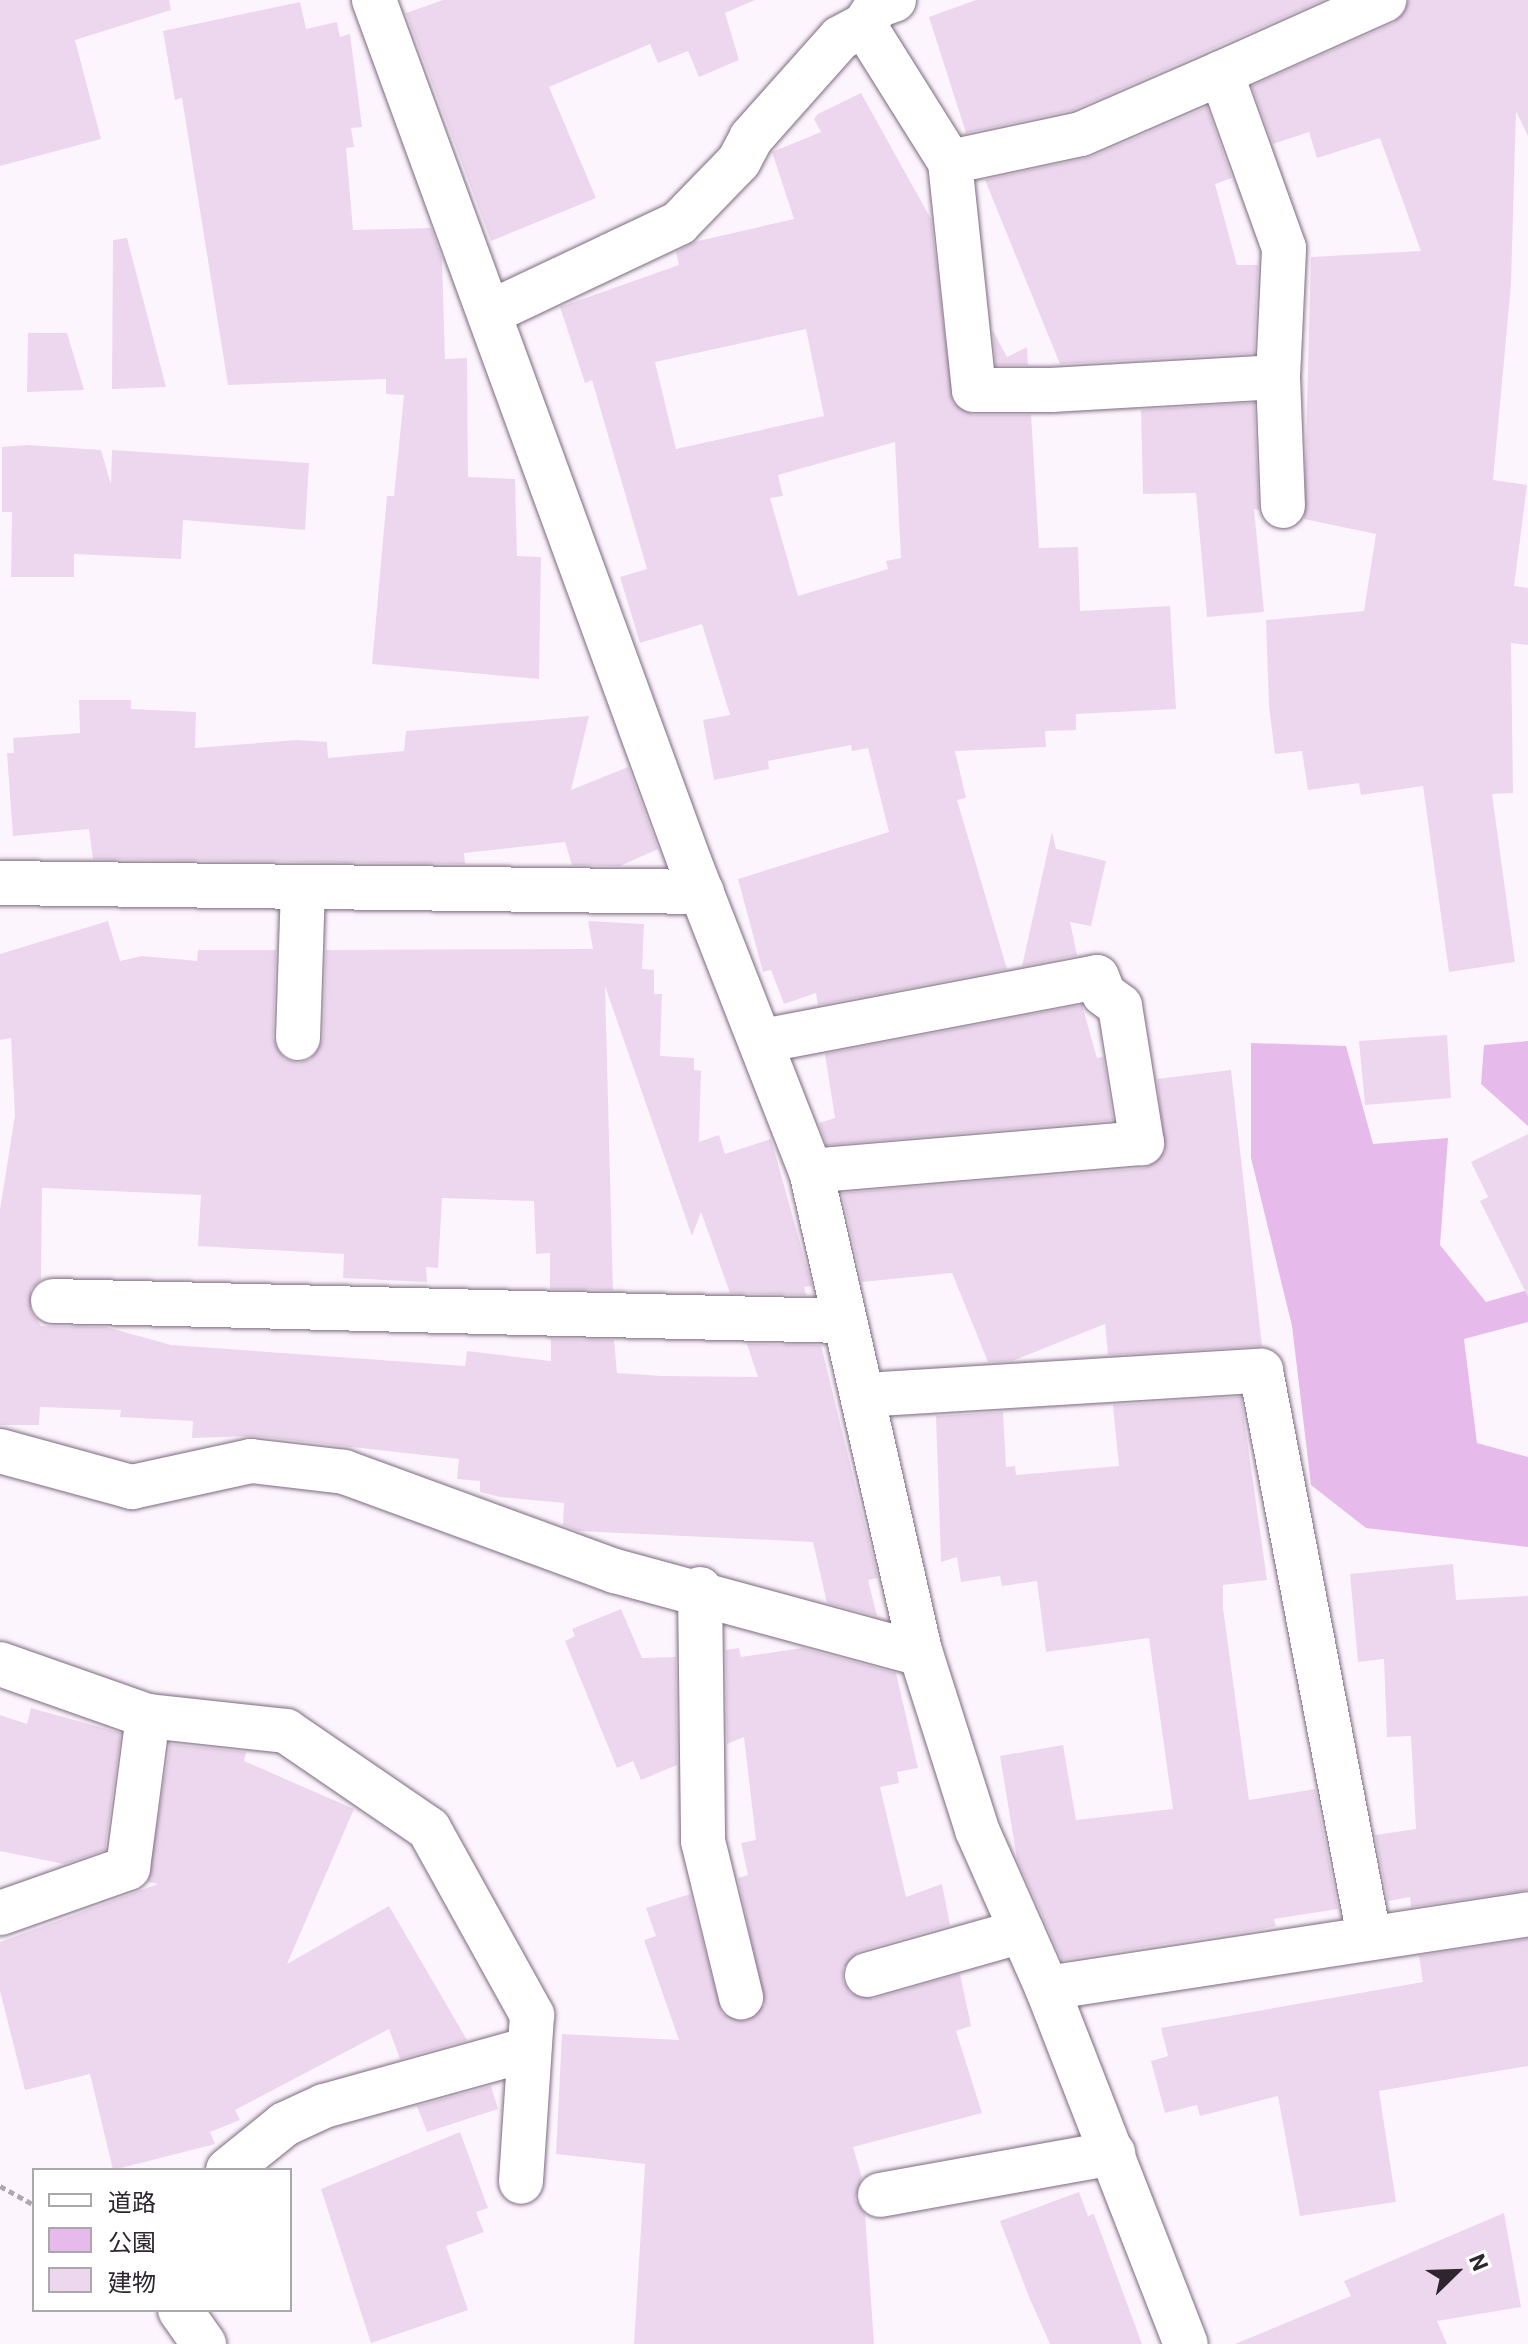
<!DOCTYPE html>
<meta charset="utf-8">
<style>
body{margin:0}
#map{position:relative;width:1528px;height:2344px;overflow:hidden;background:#fdf5fe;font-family:Roboto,"Noto Sans JP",sans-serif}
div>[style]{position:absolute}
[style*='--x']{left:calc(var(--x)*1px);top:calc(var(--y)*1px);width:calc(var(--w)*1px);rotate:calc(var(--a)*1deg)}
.green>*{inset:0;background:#e7baec}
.building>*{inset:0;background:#ecd7ee}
.path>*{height:5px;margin-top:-2.5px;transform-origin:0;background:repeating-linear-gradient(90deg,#b0a8b1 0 6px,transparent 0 10px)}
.roads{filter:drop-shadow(0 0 2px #7d6a7f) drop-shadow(0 0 2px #7d6a7f)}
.minor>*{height:44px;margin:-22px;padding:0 22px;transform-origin:22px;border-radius:22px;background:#fff}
span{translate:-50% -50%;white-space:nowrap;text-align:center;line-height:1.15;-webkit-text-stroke:6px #fff;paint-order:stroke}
.legend{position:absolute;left:32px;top:2168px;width:260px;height:144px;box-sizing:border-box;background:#fff;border:2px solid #aba8ab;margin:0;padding:10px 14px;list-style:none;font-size:24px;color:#2d262e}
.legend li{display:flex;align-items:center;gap:16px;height:40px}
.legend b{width:40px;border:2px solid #aba8ab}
.north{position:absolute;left:1416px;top:2232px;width:80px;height:80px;-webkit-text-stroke:6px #fff;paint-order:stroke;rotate:67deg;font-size:22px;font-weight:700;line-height:32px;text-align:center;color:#2d262e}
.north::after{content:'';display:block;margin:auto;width:28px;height:36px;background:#2d262e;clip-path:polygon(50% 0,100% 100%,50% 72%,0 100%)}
</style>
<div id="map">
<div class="green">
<div style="clip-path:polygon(1528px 1041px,1528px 1126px,1481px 1084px,1484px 1045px)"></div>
<div style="clip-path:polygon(1251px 1043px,1346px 1046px,1373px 1144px,1448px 1138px,1440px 1245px,1486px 1302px,1528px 1290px,1528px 1322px,1464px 1339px,1477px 1443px,1528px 1457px,1528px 1547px,1366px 1528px,1311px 1485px,1292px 1326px,1251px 1158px)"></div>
</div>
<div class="building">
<div style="clip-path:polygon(0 0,169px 0,171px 10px,75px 40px,101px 139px,0 166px)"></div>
<div style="clip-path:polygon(443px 0,755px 0,725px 13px,739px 60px,699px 77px,688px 51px,658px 63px,650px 44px,549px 87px,596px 198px,491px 241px,406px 13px)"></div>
<div style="clip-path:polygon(976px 0,1323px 0,1073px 110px,966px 133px,929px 17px)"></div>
<div style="clip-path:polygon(1409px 0,1528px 0,1528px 136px,1516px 111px,1511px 284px,1493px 480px,1527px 485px,1514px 586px,1528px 588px,1528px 645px,1511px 643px,1513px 793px,1492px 794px,1515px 962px,1449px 972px,1423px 786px,1361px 795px,1359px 783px,1308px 790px,1302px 751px,1275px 754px,1269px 706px,1266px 620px,1364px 611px,1376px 534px,1304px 519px,1311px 257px,1421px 251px,1380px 138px,1317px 158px,1309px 132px,1273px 144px,1252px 86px,1394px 23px)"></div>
<div style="clip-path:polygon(300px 2px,306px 29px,337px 22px,340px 37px,350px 34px,362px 127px,351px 128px,354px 147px,346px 148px,353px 230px,431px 228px,442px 259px,445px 359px,467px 358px,468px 477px,515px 479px,517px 556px,541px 557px,539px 679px,372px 664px,387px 496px,394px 496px,404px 395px,386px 394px,386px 379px,228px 385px,182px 98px,175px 100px,163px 31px)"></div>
<div style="clip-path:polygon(evenodd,861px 93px,931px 219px,953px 403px,973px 415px,1031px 415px,1039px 548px,1078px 547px,1080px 611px,1170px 606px,1176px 709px,1076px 714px,1076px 730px,1045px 731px,1046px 747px,955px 751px,966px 798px,957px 800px,1007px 969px,818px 1005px,816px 993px,784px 1004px,771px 970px,763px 972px,738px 879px,889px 832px,868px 748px,852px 751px,851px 745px,768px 761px,769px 769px,714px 780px,703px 720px,730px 715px,702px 624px,640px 643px,620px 577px,647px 569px,592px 380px,585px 383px,560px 307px,679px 265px,676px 252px,694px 242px,794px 219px,772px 152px,821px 132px,814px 119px,818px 114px,861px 93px,806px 329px,824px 416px,676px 449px,655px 362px,806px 329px,861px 93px,895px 442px,901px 558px,886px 561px,888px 569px,798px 596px,770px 498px,783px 496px,778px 475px,895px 442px)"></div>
<div style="clip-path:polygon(1207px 107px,1232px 178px,1215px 184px,1237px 265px,1258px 265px,1254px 353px,1060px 364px,985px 180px,1091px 157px)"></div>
<div style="clip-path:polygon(127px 238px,166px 387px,112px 389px,113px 240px)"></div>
<div style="clip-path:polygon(993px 331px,1007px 357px,1027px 347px,1028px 365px,996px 365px)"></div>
<div style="clip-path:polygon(28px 333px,67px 333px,84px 390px,27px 392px)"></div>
<div style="clip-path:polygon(1254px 403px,1259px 510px,1254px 509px,1264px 612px,1207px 617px,1196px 493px,1143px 494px,1141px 410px)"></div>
<div style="clip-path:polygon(27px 445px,101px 450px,111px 484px,112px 450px,309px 463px,305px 530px,183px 520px,181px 559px,74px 554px,74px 577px,11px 577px,12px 512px,2px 512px,2px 447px)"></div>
<div style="clip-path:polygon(79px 700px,131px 700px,131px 709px,196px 712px,195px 748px,297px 740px,327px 742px,328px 758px,404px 751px,406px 731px,589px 716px,571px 790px,628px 767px,658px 849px,620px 866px,572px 865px,565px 842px,464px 853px,465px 864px,93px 859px,89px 829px,13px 836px,7px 753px,14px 753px,13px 738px,80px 733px)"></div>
<div style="clip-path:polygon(1052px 832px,1056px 849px,1106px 861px,1091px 926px,1070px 922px,1077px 955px,1022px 966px)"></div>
<div style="clip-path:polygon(108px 921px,120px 961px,142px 956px,197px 961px,198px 950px,276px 950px,273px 1038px,284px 1059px,298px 1063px,310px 1060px,323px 1040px,326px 950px,593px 949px,588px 921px,644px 924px,642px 969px,654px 970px,654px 994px,662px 994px,660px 1056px,694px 1058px,694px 1070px,701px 1071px,699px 1142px,719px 1135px,725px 1154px,771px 1139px,812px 1286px,804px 1287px,806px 1295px,730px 1293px,701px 1212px,692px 1236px,605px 986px,613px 1290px,550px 1289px,550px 1253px,536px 1254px,534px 1201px,442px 1198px,438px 1268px,426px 1267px,427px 1282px,343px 1278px,344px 1254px,198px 1246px,201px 1195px,42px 1188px,41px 1279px,31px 1289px,31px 1312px,41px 1326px,106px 1327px,171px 1345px,465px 1366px,467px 1351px,551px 1361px,551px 1339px,614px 1340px,617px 1373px,661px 1376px,758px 1377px,747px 1344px,821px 1345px,878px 1578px,868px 1580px,877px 1616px,827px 1603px,813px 1542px,579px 1531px,563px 1525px,564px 1503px,500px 1497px,480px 1492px,480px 1481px,457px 1479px,459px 1459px,254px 1436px,192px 1438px,193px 1421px,120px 1417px,121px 1410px,40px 1407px,39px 1425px,0 1425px,0 1210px,15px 1115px,11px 1038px,0 1040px,0 954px)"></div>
<div style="clip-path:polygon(1082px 1005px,1097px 1058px,1103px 1057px,1113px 1120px,827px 1145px,819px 1123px,835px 1118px,825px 1054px)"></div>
<div style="clip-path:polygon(1447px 1035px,1451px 1098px,1365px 1105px,1359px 1041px)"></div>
<div style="clip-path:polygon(1231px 1070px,1262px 1346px,1108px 1355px,1105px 1324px,1012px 1361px,988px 1362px,952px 1273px,862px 1282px,842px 1193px,1145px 1168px,1165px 1152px,1157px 1079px)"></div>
<div style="clip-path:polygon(1528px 1134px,1528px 1297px,1480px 1201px,1488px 1197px,1471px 1162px)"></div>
<div style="clip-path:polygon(1241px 1397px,1267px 1580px,1223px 1585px,1223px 1608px,1249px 1800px,1315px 1789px,1338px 1909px,1274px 1919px,1276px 1926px,1257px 1930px,1062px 1960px,1017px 1859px,1000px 1756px,1063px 1745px,1076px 1820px,1173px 1809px,1149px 1638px,1046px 1652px,1037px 1581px,1002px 1586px,1000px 1576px,961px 1582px,957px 1557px,941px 1562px,936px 1416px,1003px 1412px,1006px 1467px,1015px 1466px,1016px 1475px,1119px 1466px,1113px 1405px)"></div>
<div style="clip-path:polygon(1453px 1564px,1456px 1600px,1528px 1596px,1528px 1890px,1411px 1907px,1410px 1897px,1388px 1901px,1375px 1835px,1416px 1829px,1411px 1736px,1387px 1737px,1384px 1659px,1358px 1662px,1350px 1574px)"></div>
<div style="clip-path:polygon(621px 1609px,642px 1658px,676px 1657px,677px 1765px,641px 1780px,633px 1761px,617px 1768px,565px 1641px,575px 1636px,572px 1629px)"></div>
<div style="clip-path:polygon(739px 1648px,741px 1657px,802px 1648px,896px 1673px,918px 1768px,897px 1772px,899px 1783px,880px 1787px,906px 1897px,942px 1884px,950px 1925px,859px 1951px,843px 1968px,843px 1981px,850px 1993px,873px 1999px,960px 1974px,971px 2026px,956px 2031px,982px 2113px,853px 2147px,862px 2178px,855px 2199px,865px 2214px,874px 2344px,634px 2344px,645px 2164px,556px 2154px,562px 2034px,679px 2040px,644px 1940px,656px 1936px,646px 1908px,690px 1894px,722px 2014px,746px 2021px,765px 2005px,738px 1878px,748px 1875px,741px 1843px,756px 1840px,744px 1737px,727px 1744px,726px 1650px)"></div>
<div style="clip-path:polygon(31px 1708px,121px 1733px,105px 1850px,64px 1864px,0 1851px,0 1715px,27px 1724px)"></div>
<div style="clip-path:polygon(170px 1744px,246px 1752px,244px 1761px,354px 1809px,287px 1964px,389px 1906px,467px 2040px,400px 2059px,389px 2029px,235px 2110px,240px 2120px,210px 2132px,215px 2144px,113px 2170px,90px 2074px,25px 2090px,0 1991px,0 1942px,158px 1884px,148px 1882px)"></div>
<div style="clip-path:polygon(1528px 1939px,1528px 2066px,1379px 2091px,1396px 2202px,1300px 2216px,1278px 2096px,1200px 2116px,1197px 2105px,1165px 2113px,1151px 2061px,1168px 2056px,1161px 2028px,1423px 1982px,1419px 1956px)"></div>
<div style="clip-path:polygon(491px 2086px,498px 2109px,427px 2132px,417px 2106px)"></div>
<div style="clip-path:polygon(460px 2132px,488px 2208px,476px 2212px,484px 2232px,446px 2246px,468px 2310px,371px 2343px,321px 2189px)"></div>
<div style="clip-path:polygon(1079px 2192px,1088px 2216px,1094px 2214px,1142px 2344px,1050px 2344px,1029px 2297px,1000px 2221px)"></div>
<div style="clip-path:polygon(1504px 2213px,1521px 2307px,1437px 2321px,1447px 2344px,1235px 2344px,1351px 2296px,1344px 2281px)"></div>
</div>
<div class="path">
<div style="--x:0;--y:2186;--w:39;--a:29"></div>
</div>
<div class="roads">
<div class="minor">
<div style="--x:374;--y:0;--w:919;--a:69.89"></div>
<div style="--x:690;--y:863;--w:331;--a:68.6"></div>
<div style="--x:811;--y:1171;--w:495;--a:77.2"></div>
<div style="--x:921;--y:1654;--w:185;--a:72.3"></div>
<div style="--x:977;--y:1830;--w:173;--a:66.1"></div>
<div style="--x:1047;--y:1988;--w:382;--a:68.7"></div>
<div style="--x:894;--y:0;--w:18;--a:161"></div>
<div style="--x:877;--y:6;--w:23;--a:124"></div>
<div style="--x:864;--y:25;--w:162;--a:57.9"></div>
<div style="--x:950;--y:162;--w:229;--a:84"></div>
<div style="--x:974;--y:390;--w:77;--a:0"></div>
<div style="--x:1051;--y:390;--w:227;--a:-3.3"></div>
<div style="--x:1278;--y:377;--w:129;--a:-87.3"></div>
<div style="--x:1284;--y:248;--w:186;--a:-109.8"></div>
<div style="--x:1221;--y:73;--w:179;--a:-24.1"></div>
<div style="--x:950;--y:162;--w:134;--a:-12.1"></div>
<div style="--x:1081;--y:134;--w:153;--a:-23.5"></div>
<div style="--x:491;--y:312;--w:208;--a:-25.3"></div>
<div style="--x:679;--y:223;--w:86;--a:-45.9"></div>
<div style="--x:739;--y:161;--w:26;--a:-62"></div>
<div style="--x:751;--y:138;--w:134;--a:-48.3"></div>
<div style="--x:840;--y:38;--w:27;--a:-28"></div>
<div style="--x:1278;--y:377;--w:129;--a:87.8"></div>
<div style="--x:0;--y:883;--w:702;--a:0.73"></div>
<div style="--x:298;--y:1038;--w:149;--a:-88.1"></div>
<div style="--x:762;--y:1041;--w:341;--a:-10.8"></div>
<div style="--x:1097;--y:977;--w:18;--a:68"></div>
<div style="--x:1104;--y:994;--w:20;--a:37"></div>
<div style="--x:1120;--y:1006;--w:139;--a:80.9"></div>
<div style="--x:1142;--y:1143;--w:332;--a:175.2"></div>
<div style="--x:53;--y:1301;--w:791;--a:1.45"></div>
<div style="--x:863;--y:1395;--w:399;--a:-3.5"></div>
<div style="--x:1261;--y:1371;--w:575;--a:79.18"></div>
<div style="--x:0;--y:1451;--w:137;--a:15.3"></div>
<div style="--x:132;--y:1487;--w:122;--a:-12.3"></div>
<div style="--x:251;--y:1461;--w:94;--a:6.7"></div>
<div style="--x:344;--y:1472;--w:289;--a:20.1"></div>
<div style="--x:615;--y:1571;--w:317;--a:15.2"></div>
<div style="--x:700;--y:1589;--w:252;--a:89.3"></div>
<div style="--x:703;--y:1841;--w:161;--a:76.3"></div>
<div style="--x:0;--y:1664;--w:157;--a:19.4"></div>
<div style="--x:148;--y:1716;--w:153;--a:97.5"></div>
<div style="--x:128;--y:1868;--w:136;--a:160.6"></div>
<div style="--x:148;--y:1716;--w:139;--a:6.2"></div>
<div style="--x:286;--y:1731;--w:173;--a:34.4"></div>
<div style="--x:429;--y:1829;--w:213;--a:61"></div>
<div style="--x:532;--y:2015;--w:167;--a:93.8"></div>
<div style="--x:867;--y:1975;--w:161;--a:-15.8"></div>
<div style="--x:1047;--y:1988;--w:487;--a:-8.7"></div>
<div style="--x:228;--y:2170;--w:73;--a:-38.9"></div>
<div style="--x:285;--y:2124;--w:43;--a:-24.8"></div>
<div style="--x:324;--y:2106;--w:210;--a:-15.5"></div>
<div style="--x:880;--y:2195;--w:237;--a:-10.2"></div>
<div style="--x:180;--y:2310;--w:42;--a:54.8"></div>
</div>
</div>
<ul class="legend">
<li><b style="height:10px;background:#fff"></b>道路</li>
<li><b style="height:22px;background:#e7baec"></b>公園</li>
<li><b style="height:22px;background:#ecd7ee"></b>建物</li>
</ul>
<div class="north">N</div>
</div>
